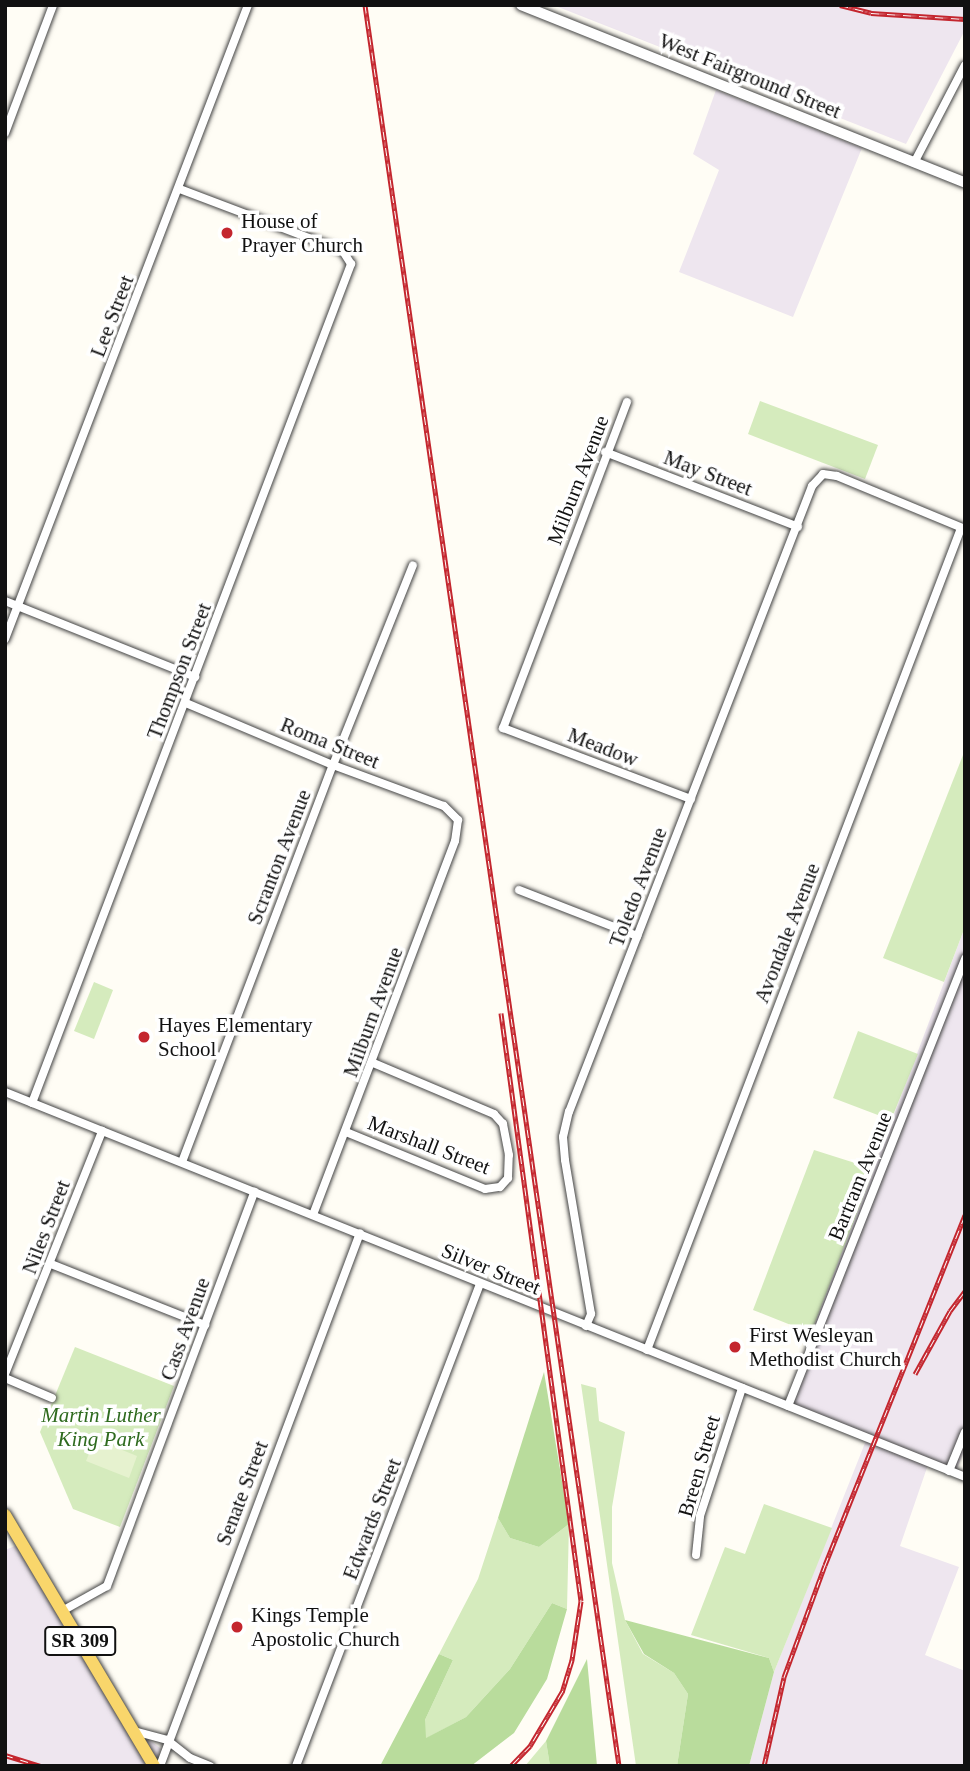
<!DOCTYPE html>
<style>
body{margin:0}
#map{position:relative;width:970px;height:1771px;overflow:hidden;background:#fffdf5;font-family:"Times New Roman",serif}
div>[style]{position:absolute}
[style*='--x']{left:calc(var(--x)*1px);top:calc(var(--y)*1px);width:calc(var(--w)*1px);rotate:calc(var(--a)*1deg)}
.industrial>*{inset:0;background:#eee6ef}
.green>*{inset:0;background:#d5ebbd}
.forest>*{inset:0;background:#b9dc9c}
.pitch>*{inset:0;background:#e6f2cf}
.roads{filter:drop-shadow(0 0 2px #444) drop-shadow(0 0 2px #444)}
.minor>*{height:8px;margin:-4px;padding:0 4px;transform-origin:4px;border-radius:4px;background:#fff}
.tertiary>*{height:10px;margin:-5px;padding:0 5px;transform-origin:5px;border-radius:5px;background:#fff}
.primary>*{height:12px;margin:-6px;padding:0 6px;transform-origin:6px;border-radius:6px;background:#f9d66b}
.rail>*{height:5px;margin-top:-2.5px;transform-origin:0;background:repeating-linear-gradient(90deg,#fff 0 8px,#c4262e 0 16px);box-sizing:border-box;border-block:2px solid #c4262e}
.dots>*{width:19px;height:19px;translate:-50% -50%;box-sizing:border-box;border:4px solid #fff;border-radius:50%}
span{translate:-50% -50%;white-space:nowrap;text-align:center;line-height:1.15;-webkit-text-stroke:7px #fff;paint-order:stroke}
.shield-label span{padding:2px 5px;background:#fff;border:2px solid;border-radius:5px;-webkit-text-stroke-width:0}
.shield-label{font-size:19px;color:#111;font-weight:700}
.street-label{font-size:21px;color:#111}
.poi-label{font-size:21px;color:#111}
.left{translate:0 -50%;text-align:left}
.park-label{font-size:21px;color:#2f6b1f;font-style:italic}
.frame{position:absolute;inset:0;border:7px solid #111;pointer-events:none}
</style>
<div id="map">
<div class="industrial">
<div style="clip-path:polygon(553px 5px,965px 5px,965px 30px,906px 144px)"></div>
<div style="clip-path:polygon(716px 90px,862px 148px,793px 317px,679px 272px,719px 170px,693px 154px)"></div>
<div style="clip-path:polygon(965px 927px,965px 1449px,956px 1471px,929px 1462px,900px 1546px,959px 1567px,925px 1655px,965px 1671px,965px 1766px,749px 1766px,774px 1672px,867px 1438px,793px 1406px,817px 1336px,811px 1333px)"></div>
<div style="clip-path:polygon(20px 1544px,123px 1719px,161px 1749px,155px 1766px,5px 1766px,5px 1550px)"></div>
</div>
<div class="green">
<div style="clip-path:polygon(760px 401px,878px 445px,865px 479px,748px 434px)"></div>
<div style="clip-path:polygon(965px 750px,965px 927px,944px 982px,883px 958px)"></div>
<div style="clip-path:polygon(94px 982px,113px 990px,94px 1039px,74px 1031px)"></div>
<div style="clip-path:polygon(858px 1031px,918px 1054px,891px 1120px,833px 1098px)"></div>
<div style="clip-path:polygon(814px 1150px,874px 1169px,811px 1333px,753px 1310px)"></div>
<div style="clip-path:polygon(75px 1347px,174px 1386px,120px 1527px,73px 1509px,40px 1432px)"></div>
<div style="clip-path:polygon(581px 1384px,596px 1388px,599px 1421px,625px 1432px,612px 1507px,612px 1563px,625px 1620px,643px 1654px,674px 1673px,688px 1694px,677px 1766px,636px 1766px)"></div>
<div style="clip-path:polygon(764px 1504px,832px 1528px,774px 1672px,769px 1658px,691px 1635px,725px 1547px,745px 1554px)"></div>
<div style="clip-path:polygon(498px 1518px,510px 1538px,539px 1547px,569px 1524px,567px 1609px,552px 1603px,510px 1669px,466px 1717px,425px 1739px,425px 1720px,453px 1660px,439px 1654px,478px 1579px)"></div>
<div style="clip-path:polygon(546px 1741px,550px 1766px,525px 1766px)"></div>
</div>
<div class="forest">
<div style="clip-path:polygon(544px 1372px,569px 1524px,539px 1547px,510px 1538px,498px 1518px)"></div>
<div style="clip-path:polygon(552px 1603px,567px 1609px,547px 1679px,514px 1733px,471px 1766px,380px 1766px,439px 1654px,453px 1660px,425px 1720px,426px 1738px,466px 1717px,510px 1669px)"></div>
<div style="clip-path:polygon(625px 1620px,769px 1658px,774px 1672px,749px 1766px,677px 1766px,688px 1694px,674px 1673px,644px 1654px)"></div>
<div style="clip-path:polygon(587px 1659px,597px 1766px,550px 1766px,546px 1741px)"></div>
</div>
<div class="pitch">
<div style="clip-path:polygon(95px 1439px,137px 1456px,129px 1478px,86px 1461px)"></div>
</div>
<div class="roads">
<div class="minor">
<div style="--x:5;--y:133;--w:137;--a:-69.4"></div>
<div style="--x:914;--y:163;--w:110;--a:-62.5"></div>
<div style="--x:627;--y:402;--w:349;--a:110.8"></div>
<div style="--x:503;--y:728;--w:201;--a:20.7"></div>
<div style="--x:605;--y:452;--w:207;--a:21.2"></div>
<div style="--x:5;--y:601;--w:205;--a:21.8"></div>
<div style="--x:5;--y:639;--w:679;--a:-69.03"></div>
<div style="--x:186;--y:703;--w:160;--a:22.9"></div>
<div style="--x:333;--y:765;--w:118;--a:20.3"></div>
<div style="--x:444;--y:806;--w:20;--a:45"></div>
<div style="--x:458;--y:820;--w:21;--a:98"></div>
<div style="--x:455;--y:841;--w:400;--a:110.8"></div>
<div style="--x:519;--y:890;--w:127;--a:21.3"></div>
<div style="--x:5;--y:1092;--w:1034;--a:21.85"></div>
<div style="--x:32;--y:1103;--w:898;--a:-69.18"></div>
<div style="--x:351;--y:264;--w:15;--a:-122"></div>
<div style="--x:343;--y:251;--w:174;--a:-159.2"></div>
<div style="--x:346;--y:1132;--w:150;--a:22.3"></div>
<div style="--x:485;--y:1189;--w:15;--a:-8"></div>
<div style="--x:500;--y:1187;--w:12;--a:-48"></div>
<div style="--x:508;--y:1178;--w:23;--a:-88"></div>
<div style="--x:509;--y:1155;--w:32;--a:-101"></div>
<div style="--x:503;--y:1124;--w:13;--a:-132"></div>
<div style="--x:494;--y:1114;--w:131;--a:-157.1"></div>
<div style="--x:182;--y:1162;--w:425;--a:-69.2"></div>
<div style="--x:333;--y:765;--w:215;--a:-68.2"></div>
<div style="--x:51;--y:1264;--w:166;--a:21.6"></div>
<div style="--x:586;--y:1326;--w:13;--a:-67"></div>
<div style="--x:591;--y:1314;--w:156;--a:-99.6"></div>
<div style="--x:565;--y:1160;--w:23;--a:-95"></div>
<div style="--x:563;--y:1137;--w:26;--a:-77"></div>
<div style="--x:569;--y:1112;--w:672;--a:-68.78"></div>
<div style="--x:812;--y:486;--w:16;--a:-47"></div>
<div style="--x:823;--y:474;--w:14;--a:8"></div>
<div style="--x:837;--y:476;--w:139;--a:22.5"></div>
<div style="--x:647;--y:1350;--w:880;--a:-69.09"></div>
<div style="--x:5;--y:1374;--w:262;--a:-68.2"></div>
<div style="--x:5;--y:1378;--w:51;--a:23.1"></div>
<div style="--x:788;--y:1406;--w:482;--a:-68.4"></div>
<div style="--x:949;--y:1471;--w:42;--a:-67.7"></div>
<div style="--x:696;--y:1555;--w:39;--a:-84"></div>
<div style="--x:700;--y:1516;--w:135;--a:-71.8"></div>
<div style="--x:62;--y:1611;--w:51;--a:-29.1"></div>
<div style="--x:107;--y:1586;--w:421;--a:-69.5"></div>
<div style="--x:134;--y:1731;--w:34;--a:15"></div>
<div style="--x:167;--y:1740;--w:29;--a:38"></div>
<div style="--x:190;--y:1758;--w:22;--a:22"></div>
<div style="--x:160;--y:1766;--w:569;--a:-69.43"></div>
<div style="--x:296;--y:1766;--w:516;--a:-69.11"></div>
</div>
<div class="tertiary">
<div style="--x:521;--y:5;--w:478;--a:21.8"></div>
</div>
<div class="primary">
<div style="--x:5;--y:1515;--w:292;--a:59.3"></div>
</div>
</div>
<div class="rail">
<div style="--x:365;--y:5;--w:1779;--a:81.79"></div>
<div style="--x:840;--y:5;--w:32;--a:14"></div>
<div style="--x:871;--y:13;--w:94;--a:3.7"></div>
<div style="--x:501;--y:1013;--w:593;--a:82.25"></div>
<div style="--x:581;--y:1601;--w:60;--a:98.7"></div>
<div style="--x:572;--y:1660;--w:34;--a:107"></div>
<div style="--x:562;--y:1692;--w:63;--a:120.7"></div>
<div style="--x:530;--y:1746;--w:28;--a:134"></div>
<div style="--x:915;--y:1374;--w:72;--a:-60.9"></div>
<div style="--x:950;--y:1311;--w:25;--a:-53"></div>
<div style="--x:5;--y:1755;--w:37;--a:17"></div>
<div style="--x:764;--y:1766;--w:91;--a:-77.3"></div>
<div style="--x:784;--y:1677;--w:119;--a:-69.9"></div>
<div style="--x:825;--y:1565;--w:377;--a:-68.2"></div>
</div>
<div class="dots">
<div style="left:227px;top:233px;background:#c4262e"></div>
<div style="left:144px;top:1037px;background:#c4262e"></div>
<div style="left:735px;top:1347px;background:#c4262e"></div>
<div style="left:237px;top:1627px;background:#c4262e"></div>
</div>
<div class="shield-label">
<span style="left:80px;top:1641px">SR 309</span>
</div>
<div class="street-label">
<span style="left:750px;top:76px;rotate:22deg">West Fairground Street</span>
<span style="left:112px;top:316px;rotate:-69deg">Lee Street</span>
<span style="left:708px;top:473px;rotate:21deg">May Street</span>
<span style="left:578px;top:480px;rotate:-69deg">Milburn Avenue</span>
<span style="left:179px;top:671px;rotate:-69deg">Thompson Street</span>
<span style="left:330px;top:743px;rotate:22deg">Roma Street</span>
<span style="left:603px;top:747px;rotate:21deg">Meadow</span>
<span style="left:279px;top:857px;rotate:-69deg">Scranton Avenue</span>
<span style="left:638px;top:887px;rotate:-69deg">Toledo Avenue</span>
<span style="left:787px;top:933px;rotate:-69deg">Avondale Avenue</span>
<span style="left:373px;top:1012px;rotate:-70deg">Milburn Avenue</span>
<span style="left:429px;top:1145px;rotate:21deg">Marshall Street</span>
<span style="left:860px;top:1176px;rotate:-68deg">Bartram Avenue</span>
<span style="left:46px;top:1227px;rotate:-69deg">Niles Street</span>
<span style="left:491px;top:1269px;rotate:22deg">Silver Street</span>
<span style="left:185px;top:1329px;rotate:-70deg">Cass Avenue</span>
<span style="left:699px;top:1466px;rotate:-74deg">Breen Street</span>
<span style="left:242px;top:1493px;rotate:-69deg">Senate Street</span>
<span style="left:372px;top:1519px;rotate:-69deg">Edwards Street</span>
</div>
<div class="poi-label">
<span class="left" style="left:241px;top:233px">House of<br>Prayer Church</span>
<span class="left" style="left:158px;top:1037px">Hayes Elementary<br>School</span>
<span class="left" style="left:749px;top:1347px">First Wesleyan<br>Methodist Church</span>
<span class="left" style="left:251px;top:1627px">Kings Temple<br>Apostolic Church</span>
</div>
<div class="park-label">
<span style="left:101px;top:1427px">Martin Luther<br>King Park</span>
</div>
<div class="frame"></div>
</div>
